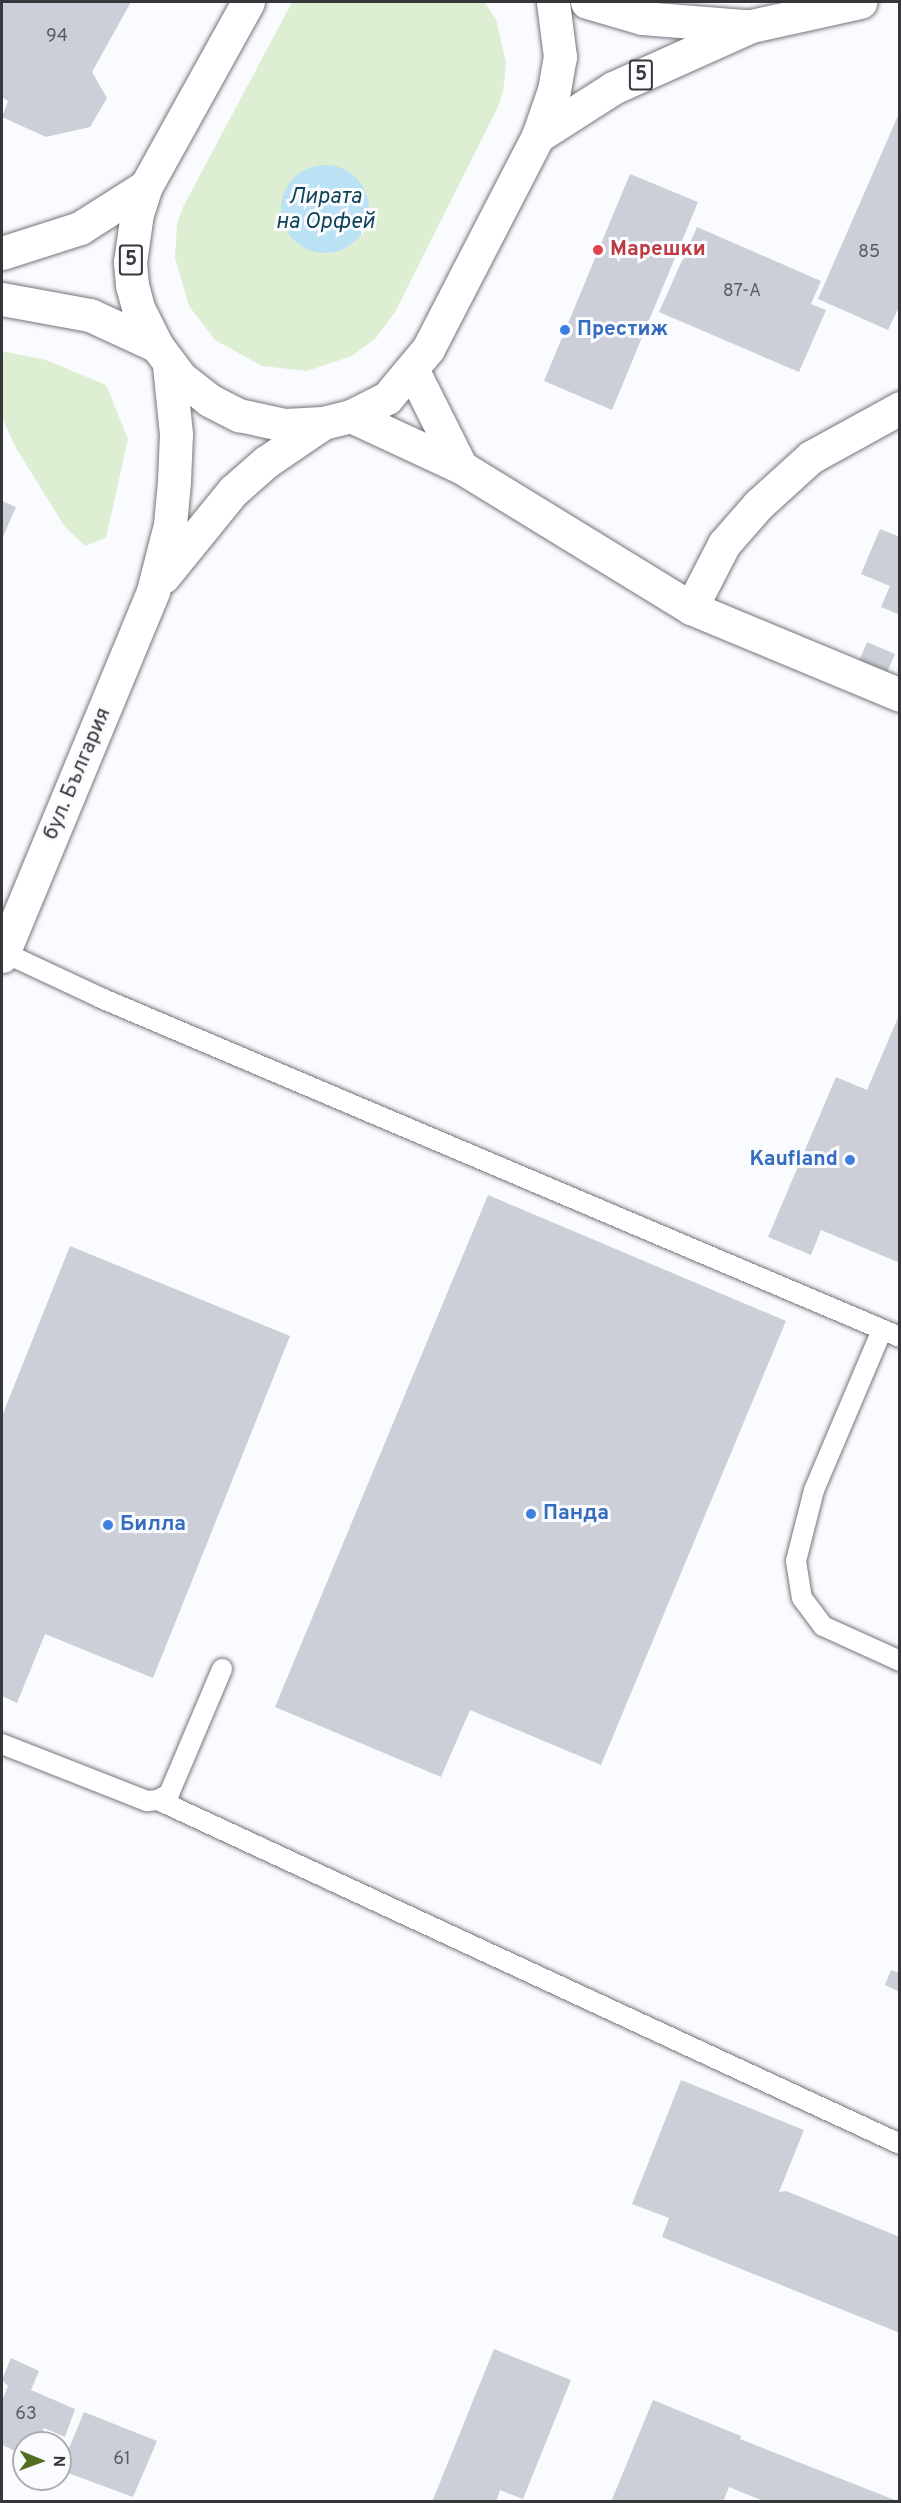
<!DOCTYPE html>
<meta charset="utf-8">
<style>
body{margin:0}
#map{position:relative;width:901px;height:2503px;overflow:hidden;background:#fafbfe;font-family:Overpass,sans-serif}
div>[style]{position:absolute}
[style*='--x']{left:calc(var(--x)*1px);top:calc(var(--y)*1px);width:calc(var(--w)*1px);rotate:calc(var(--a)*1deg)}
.green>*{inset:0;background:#deeed3}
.water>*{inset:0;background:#bae1f4}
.round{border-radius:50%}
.building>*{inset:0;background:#cccfd8}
.roads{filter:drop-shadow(0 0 2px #73767e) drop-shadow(0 0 2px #73767e)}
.lane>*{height:20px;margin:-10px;padding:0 10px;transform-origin:10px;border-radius:10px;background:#fff}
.street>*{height:33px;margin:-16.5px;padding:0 16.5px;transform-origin:16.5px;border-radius:16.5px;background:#fff}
.secondary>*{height:33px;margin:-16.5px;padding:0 16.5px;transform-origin:16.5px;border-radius:16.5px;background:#fff}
.primary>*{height:33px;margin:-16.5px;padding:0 16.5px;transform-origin:16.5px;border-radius:16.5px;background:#fff}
.dots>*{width:16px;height:16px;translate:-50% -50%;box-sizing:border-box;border:3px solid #fafbfe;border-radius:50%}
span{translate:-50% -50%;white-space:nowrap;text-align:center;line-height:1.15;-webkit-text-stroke:6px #fafbfe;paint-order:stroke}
.number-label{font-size:18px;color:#5c5d62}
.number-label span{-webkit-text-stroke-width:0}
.shield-label span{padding:2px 4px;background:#fafbfe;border:2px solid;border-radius:4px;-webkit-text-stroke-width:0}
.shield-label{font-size:20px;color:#36373a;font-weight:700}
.health-label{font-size:21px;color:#be3a42;font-weight:700}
.left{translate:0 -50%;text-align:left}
.shop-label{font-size:21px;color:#366cbe;font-weight:700}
.right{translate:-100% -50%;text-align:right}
.street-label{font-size:21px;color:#36373a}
.water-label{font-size:22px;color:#0f4357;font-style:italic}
.frame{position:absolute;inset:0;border:3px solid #36373a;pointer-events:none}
.north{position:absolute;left:12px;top:2431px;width:60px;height:60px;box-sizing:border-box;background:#fafbfe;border:2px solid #acadb0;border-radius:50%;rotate:91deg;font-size:16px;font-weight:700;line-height:24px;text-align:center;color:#36373a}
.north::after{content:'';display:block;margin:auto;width:21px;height:27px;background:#516e22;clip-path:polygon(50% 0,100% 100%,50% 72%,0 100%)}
</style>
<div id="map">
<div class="green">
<div style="clip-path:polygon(292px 2px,484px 2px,496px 19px,506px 63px,503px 93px,496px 111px,395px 312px,376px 338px,352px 356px,307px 371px,262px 366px,215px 340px,189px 306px,175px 258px,177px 224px,183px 207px)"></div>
<div style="clip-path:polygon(2px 351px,46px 360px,106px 385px,128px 439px,106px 538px,85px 546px,65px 527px,16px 448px,2px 418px)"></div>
</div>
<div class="water">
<div class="round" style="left:281px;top:165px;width:88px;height:88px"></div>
</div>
<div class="building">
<div style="clip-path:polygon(2px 2px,131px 2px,92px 72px,107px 98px,90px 127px,46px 137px,2px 117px,8px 101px,2px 97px)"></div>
<div style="clip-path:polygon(900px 111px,900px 305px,888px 330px,818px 299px)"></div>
<div style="clip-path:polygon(630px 174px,698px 202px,612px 410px,544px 381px)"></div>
<div style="clip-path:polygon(697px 227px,821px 281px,811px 304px,826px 310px,799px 372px,659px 312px)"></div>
<div style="clip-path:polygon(2px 501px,16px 507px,2px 539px)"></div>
<div style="clip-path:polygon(880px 529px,900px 537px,900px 615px,881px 607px,890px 586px,861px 574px)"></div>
<div style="clip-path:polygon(867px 642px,895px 654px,882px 684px,855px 671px)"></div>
<div style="clip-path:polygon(900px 1013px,900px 1263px,821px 1230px,811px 1255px,768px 1237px,836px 1077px,867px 1090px)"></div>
<div style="clip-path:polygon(488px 1195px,786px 1321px,601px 1765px,470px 1710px,441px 1777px,275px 1707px)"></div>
<div style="clip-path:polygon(70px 1246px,290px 1336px,153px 1678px,45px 1634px,17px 1703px,2px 1696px,2px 1416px)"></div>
<div style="clip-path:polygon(891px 1970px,900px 1973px,900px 1992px,885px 1985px)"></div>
<div style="clip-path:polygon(681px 2080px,804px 2130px,779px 2192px,786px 2191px,900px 2237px,900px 2333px,662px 2237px,669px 2218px,632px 2204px)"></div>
<div style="clip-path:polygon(494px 2349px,571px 2380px,523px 2499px,500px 2490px,496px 2502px,432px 2502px)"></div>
<div style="clip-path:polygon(11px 2358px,39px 2371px,31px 2390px,75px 2409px,65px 2437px,44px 2428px,38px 2443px,24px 2443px,24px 2455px,2px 2445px,2px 2401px,8px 2386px,2px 2380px)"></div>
<div style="clip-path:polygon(653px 2400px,741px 2436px,740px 2439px,900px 2502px,766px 2502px,729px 2487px,723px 2502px,611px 2502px)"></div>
<div style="clip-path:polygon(84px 2412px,157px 2441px,133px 2497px,60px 2470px)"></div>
</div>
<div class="roads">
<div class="lane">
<div style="--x:3;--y:952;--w:108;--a:25.1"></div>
<div style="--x:101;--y:998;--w:868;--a:22.99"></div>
<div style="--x:882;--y:1330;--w:174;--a:113"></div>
<div style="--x:814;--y:1490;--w:73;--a:104.2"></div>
<div style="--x:796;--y:1561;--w:37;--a:81"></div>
<div style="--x:802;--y:1598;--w:35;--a:53"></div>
<div style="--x:823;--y:1626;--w:85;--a:24.4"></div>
<div style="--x:2;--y:1744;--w:156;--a:21.5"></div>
<div style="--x:147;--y:1801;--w:11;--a:-5"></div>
<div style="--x:158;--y:1800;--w:13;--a:-29"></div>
<div style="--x:169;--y:1794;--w:136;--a:-67"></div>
<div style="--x:158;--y:1800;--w:818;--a:24.87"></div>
</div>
<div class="street">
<div style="--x:412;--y:369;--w:110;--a:63.4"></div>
<div style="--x:351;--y:416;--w:121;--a:24.9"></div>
<div style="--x:461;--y:467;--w:270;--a:31.5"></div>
<div style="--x:691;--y:608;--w:226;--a:22.6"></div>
<div style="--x:691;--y:608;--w:72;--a:-62.7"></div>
<div style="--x:724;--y:544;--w:52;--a:-48.9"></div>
<div style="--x:758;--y:505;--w:72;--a:-42.2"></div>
<div style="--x:811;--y:457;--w:102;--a:-28.8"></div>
</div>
<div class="secondary">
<div style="--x:163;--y:577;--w:111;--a:-50.9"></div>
<div style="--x:233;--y:491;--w:44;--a:-41.3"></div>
<div style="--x:266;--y:462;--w:69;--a:-34.4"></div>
<div style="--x:2;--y:956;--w:395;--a:-67.5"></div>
<div style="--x:153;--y:591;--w:68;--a:-75.6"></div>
<div style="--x:170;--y:525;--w:44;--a:-84.8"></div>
<div style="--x:174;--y:481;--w:47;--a:-87.6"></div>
<div style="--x:176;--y:434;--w:69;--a:-95.8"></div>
</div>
<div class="primary">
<div style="--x:248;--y:2;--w:210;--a:119"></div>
<div style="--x:146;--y:186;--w:28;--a:108"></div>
<div style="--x:137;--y:213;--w:49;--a:98.1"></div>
<div style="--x:130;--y:262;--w:23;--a:85"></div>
<div style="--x:132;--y:285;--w:24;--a:75"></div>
<div style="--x:138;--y:308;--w:42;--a:63.4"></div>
<div style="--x:157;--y:346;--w:39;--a:53"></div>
<div style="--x:180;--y:377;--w:37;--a:38"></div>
<div style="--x:209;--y:400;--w:34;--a:27"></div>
<div style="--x:239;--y:415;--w:47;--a:12.3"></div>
<div style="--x:285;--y:425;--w:38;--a:-3"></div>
<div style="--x:323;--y:423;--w:29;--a:-14"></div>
<div style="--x:351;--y:416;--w:40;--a:-26.6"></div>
<div style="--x:387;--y:398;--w:64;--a:-50.1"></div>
<div style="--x:428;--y:349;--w:240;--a:-62.7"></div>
<div style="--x:538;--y:136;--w:49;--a:-70.8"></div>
<div style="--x:554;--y:90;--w:34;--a:-80"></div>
<div style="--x:560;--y:57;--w:55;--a:-97.3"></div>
<div style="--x:587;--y:2;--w:57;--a:16.2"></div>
<div style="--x:642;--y:18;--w:102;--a:4.5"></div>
<div style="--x:538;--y:136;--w:89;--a:-32.6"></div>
<div style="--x:613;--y:88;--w:151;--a:-24.2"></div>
<div style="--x:751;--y:26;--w:112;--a:-12.4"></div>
<div style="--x:2;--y:253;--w:82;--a:-17.8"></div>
<div style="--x:80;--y:228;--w:78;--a:-32.5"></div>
<div style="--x:2;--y:299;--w:89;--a:10.3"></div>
<div style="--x:90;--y:315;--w:74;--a:24.8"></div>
</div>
</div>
<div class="dots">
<div style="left:598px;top:250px;background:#e0444e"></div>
<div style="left:565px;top:330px;background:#3f7fe0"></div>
<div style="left:850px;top:1160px;background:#3f7fe0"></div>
<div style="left:531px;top:1514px;background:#3f7fe0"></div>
<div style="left:108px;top:1525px;background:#3f7fe0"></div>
</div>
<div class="number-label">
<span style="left:57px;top:37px">94</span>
<span style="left:869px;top:253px">85</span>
<span style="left:742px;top:292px">87-А</span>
<span style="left:26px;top:2415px">63</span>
<span style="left:122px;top:2460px">61</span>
</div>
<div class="shield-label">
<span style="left:641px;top:75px">5</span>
<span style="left:131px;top:260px">5</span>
</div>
<div class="health-label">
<span class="left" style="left:610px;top:250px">Марешки</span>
</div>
<div class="shop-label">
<span class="left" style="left:577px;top:330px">Престиж</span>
<span class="right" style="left:838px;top:1160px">Kaufland</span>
<span class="left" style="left:543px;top:1514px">Панда</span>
<span class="left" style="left:120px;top:1525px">Билла</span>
</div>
<div class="street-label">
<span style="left:78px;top:774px;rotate:-67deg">бул. България</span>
</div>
<div class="water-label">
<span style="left:325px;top:210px">Лирата<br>на Орфей</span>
</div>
<div class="frame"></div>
<div class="north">N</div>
</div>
